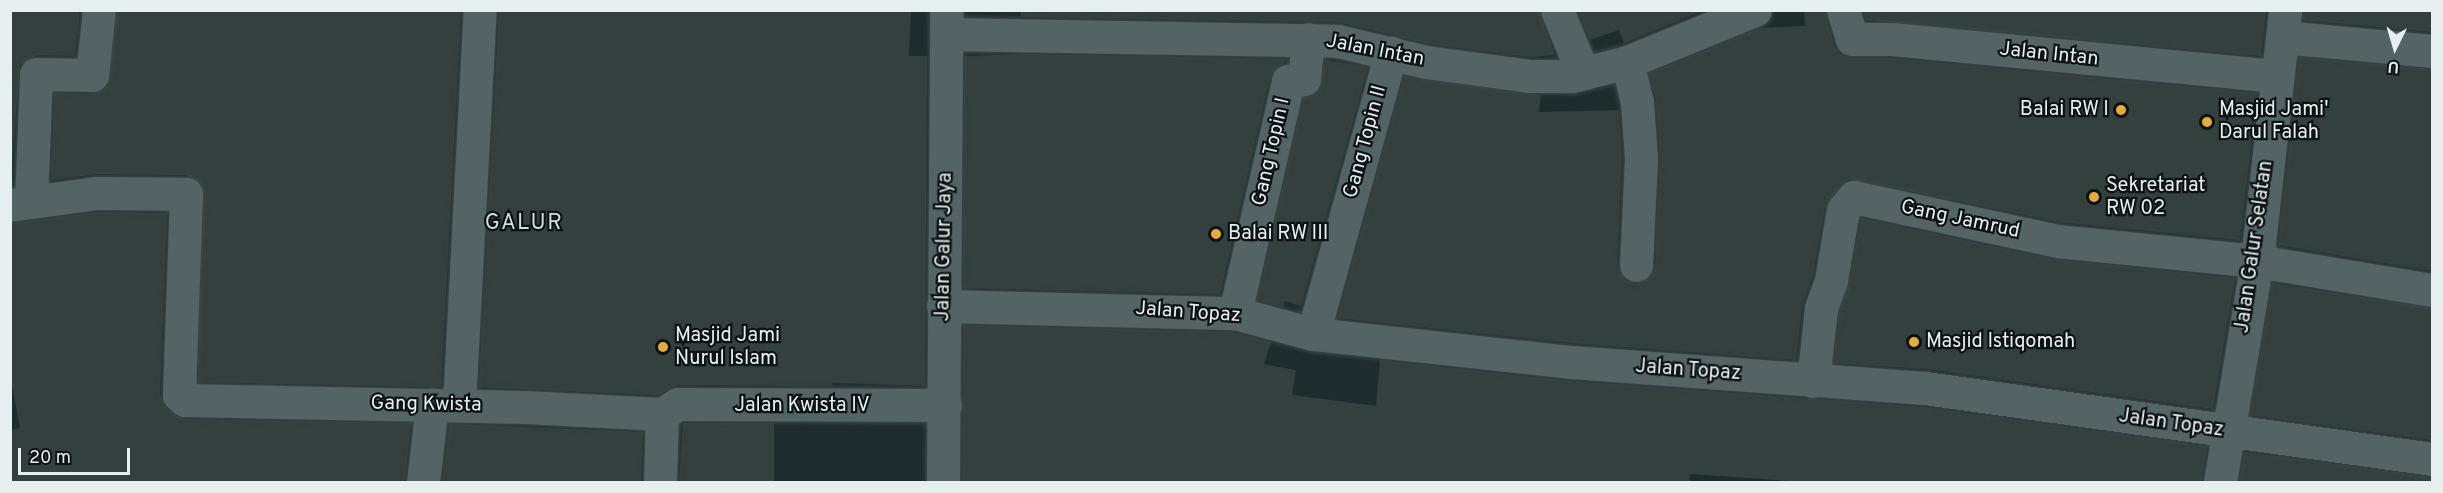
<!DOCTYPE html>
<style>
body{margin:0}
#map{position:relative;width:2443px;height:493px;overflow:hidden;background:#1f2c2d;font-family:Overpass,sans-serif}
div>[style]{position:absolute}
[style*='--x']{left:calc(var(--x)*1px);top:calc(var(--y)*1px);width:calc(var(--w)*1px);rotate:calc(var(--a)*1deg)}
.building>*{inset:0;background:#33403d}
.roads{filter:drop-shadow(0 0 2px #3d4949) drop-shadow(0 0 2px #3d4949)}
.street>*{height:33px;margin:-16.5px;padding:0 16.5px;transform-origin:16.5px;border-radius:16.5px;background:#546364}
.dots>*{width:16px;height:16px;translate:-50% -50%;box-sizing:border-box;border:3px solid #0d1314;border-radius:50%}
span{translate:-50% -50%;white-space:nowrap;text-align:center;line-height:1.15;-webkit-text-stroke:4.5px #0d1314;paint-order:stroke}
.street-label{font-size:20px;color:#e6efef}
.poi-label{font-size:20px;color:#e6efef}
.right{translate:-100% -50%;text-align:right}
.left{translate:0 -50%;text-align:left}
.quarter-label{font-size:22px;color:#cedfe0;letter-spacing:1.5px}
.frame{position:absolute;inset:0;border:12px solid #e6efef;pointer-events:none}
.north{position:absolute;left:2365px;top:18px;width:60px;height:60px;-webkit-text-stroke:4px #0d1314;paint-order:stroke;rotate:185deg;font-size:16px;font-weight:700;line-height:24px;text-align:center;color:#e6efef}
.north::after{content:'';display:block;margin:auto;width:21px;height:27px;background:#e6efef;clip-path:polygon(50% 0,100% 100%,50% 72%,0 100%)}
.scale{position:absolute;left:18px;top:448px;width:112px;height:27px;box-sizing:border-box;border:3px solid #e6efef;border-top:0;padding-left:8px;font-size:18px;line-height:21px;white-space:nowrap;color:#e6efef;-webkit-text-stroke:4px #0d1314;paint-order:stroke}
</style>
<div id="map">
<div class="building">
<div style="clip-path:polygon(10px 10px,80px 10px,75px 56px,36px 55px,20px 65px,10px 186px)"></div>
<div style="clip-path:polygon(117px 10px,461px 10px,441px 387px,198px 382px,202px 185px,186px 175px,97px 174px,51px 180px,54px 93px,92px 94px,107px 86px)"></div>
<div style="clip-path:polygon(499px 10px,911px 10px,909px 56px,927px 56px,925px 386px,833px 383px,832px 386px,678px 385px,657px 395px,479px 387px)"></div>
<div style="clip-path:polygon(1021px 10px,1539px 10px,1555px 55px,1530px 57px,1429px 44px,1339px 22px,1021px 17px)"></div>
<div style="clip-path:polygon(1577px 10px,1704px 10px,1624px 43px,1619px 30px,1590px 40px)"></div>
<div style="clip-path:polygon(1804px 10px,1825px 10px,1834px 45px,1840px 54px,1851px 58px,1891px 58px,2257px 93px,2240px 240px,2060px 222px,1849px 179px,1825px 207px,1813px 275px,1802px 306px,1796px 360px,1573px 343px,1337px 318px,1404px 76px,1541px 95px,1539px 112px,1619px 110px,1622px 159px,1617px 265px,1625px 280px,1636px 284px,1651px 276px,1655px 266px,1660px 158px,1656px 100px,1649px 73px,1759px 28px,1805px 26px)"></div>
<div style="clip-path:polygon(1863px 10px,2266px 10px,2261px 56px,1866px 20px)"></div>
<div style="clip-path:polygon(2303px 10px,2433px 10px,2433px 32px,2303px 20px)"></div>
<div style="clip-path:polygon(1024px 54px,1287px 59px,1270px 77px,1220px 294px,963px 288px,964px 56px)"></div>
<div style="clip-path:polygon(2299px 57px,2433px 69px,2433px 271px,2278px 245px)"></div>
<div style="clip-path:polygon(1325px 60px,1368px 67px,1301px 306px,1285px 301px,1283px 307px,1257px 300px,1303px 98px,1320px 88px)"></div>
<div style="clip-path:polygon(98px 212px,167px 213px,160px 394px,167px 409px,185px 419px,411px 423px,405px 483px,10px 483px,10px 430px,20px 428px,10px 375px,10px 223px)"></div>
<div style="clip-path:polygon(1861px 218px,2053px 259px,2235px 278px,2213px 409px,1928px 369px,1834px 363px,1839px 312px,1849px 283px)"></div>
<div style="clip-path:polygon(2272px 283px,2433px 308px,2433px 440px,2250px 415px)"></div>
<div style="clip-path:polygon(963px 325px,1232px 332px,1271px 342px,1264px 364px,1296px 370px,1292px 395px,1376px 406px,1380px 360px,1570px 381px,1923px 407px,2207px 446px,2202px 483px,1819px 483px,1690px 474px,1689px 483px,962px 483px)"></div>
<div style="clip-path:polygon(683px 423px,774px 423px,774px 483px,679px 483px)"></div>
<div style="clip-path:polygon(449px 424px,643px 432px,641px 483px,442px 483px)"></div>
<div style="clip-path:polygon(2244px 452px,2433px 477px,2433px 483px,2239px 483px)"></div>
</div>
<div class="roads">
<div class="street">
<div style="--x:1557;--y:10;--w:68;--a:67.6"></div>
<div style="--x:1843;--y:10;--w:30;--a:73"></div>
<div style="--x:1852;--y:39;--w:40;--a:0"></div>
<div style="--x:1892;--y:39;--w:387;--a:5.5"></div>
<div style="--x:946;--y:34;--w:392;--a:1"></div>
<div style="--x:1338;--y:41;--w:90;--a:13.4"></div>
<div style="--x:1426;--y:62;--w:104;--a:7.7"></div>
<div style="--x:1529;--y:76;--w:43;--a:0"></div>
<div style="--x:1572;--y:76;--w:57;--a:-14.3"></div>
<div style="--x:1627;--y:62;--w:138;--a:-22.1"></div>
<div style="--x:2282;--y:37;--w:151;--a:5.3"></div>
<div style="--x:1627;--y:62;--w:41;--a:76"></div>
<div style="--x:1637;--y:102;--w:57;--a:86"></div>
<div style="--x:1641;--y:159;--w:106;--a:92.7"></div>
<div style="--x:31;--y:201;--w:127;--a:-87.7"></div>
<div style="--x:36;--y:74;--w:56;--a:1"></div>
<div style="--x:92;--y:75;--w:65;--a:-83.9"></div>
<div style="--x:10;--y:205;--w:88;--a:-7.9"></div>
<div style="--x:97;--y:193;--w:89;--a:0.6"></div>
<div style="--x:186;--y:194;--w:201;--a:92"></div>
<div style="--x:179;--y:395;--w:8;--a:40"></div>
<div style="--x:185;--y:400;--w:340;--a:1.2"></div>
<div style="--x:525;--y:407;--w:137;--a:2.9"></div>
<div style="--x:943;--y:306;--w:292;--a:1.4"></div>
<div style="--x:1235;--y:313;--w:81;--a:15.1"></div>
<div style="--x:1313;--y:334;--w:260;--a:6.2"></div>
<div style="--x:1571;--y:362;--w:355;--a:4.2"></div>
<div style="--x:1925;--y:388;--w:512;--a:7.97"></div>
<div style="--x:1235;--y:313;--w:238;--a:-77.1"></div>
<div style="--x:1288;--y:81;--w:16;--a:-7"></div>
<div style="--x:1304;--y:79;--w:40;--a:-84.3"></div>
<div style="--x:1313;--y:334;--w:292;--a:-74.5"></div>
<div style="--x:1813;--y:381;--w:73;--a:-83.7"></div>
<div style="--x:1821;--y:308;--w:30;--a:-70"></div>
<div style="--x:1831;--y:280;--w:71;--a:-80.3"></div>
<div style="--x:1843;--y:210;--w:17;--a:-50"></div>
<div style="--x:1854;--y:197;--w:208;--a:12.2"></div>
<div style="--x:2057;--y:241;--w:201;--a:5.7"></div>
<div style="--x:2257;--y:261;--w:177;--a:9.4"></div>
<div style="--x:459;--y:405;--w:396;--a:-87"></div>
<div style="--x:662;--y:414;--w:19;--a:-32"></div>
<div style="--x:678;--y:404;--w:267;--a:0.2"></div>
<div style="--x:423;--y:482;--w:78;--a:-83.3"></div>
<div style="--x:660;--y:482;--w:68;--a:-88.3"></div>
<div style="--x:943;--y:482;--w:472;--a:-89.6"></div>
<div style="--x:2220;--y:482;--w:224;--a:-80.5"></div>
<div style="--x:2257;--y:261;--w:253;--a:-83.6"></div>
</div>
</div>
<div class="dots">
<div style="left:2121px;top:110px;background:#e8ab37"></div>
<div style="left:2207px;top:122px;background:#e8ab37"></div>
<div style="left:2094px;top:197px;background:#e8ab37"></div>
<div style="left:1216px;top:234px;background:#e8ab37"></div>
<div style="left:1914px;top:342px;background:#e8ab37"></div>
<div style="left:663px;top:347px;background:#e8ab37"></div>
</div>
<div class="street-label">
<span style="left:1375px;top:51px;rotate:11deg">Jalan Intan</span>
<span style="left:2049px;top:55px;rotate:6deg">Jalan Intan</span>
<span style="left:1366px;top:142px;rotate:-75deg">Gang Topin II</span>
<span style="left:1272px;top:152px;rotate:-77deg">Gang Topin I</span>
<span style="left:1960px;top:220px;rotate:12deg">Gang Jamrud</span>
<span style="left:945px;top:247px;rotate:-89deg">Jalan Galur Jaya</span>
<span style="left:2255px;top:247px;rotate:-82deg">Jalan Galur Selatan</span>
<span style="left:1188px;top:313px;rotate:4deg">Jalan Topaz</span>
<span style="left:1688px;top:371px;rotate:4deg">Jalan Topaz</span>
<span style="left:426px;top:405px;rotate:1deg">Gang Kwista</span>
<span style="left:802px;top:406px">Jalan Kwista IV</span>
<span style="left:2171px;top:424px;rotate:8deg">Jalan Topaz</span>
</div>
<div class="poi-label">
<span class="right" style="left:2109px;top:110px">Balai RW I</span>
<span class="left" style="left:2219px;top:122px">Masjid Jami'<br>Darul Falah</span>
<span class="left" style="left:2106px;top:198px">Sekretariat<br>RW 02</span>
<span class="left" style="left:1228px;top:234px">Balai RW III</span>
<span class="left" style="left:675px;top:348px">Masjid Jami<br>Nurul Islam</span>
<span class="left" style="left:1926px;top:342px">Masjid Istiqomah</span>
</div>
<div class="quarter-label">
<span style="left:524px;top:224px">GALUR</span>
</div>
<div class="frame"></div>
<div class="north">U</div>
<div class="scale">20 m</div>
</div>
